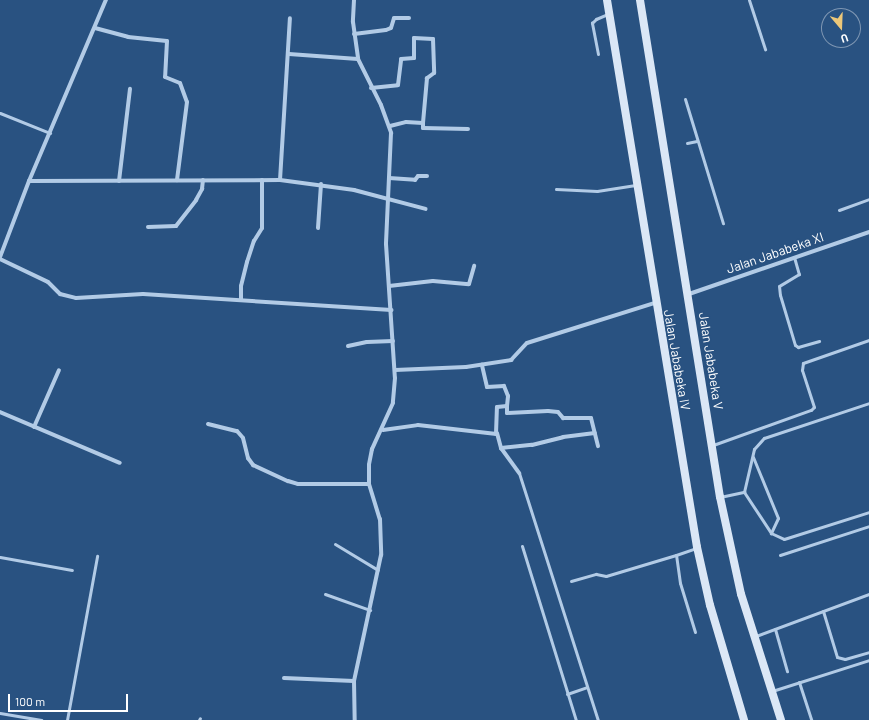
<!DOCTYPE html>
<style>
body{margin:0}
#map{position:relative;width:869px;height:720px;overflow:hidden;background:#295281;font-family:Barlow,sans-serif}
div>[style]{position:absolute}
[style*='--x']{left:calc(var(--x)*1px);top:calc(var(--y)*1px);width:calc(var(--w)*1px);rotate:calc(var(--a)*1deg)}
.lane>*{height:3px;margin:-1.5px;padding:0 1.5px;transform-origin:1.5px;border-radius:1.5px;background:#b2cbe6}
.street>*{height:4px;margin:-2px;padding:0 2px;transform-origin:2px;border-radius:2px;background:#b2cbe6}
.secondary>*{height:8px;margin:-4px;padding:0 4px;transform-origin:4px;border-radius:4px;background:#dbe7f6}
span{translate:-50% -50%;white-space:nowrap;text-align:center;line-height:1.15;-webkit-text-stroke:3px #295281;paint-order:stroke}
.street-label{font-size:13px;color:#fff}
.north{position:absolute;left:821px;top:8px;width:40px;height:40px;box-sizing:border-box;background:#295281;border:1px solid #7f97b3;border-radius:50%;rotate:161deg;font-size:11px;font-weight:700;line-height:16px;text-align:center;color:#fff}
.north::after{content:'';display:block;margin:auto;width:14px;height:18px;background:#ecc779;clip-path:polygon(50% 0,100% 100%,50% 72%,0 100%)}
.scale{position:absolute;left:8px;top:694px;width:120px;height:18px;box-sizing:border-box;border:2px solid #fff;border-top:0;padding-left:5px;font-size:12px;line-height:14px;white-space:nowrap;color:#fff;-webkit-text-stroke:3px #295281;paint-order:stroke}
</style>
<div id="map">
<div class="lane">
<div style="--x:749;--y:0;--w:52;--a:71.9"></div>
<div style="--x:598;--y:54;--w:32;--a:-101"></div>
<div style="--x:592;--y:23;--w:6;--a:-45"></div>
<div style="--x:596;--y:19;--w:13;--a:-23"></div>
<div style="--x:685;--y:99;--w:130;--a:73"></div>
<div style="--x:0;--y:113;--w:54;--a:21.8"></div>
<div style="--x:687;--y:143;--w:10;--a:-11"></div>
<div style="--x:556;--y:189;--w:41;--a:2.8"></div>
<div style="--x:597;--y:191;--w:39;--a:-9"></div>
<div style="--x:839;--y:210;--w:32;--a:-20"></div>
<div style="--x:794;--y:257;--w:18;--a:74"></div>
<div style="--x:799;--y:274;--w:23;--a:149"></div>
<div style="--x:779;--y:286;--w:9;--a:84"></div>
<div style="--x:780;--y:295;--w:52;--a:73.3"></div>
<div style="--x:795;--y:345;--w:4;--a:34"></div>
<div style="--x:798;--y:347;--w:22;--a:-16"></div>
<div style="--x:713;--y:445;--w:104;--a:-19.7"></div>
<div style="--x:811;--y:410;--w:4;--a:-45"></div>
<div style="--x:814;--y:407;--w:39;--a:-108"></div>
<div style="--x:802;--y:370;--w:7;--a:-82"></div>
<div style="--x:803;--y:363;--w:70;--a:-19.2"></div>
<div style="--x:753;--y:457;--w:66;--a:67.7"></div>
<div style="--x:778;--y:518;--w:17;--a:115"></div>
<div style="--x:519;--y:473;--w:259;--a:72.3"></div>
<div style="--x:744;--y:492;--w:49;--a:56.6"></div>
<div style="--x:771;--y:533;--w:14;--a:25"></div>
<div style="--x:784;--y:539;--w:89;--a:-17.6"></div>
<div style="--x:720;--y:497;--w:25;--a:-12"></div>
<div style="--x:744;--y:492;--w:44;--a:-76.9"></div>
<div style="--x:754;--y:449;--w:15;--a:-48"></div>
<div style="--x:764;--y:438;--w:111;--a:-18.4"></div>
<div style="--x:335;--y:544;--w:50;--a:31.2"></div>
<div style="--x:522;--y:546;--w:182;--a:72.8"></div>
<div style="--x:780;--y:555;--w:94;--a:-18"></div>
<div style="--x:0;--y:557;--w:73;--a:10.2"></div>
<div style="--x:571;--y:581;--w:26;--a:-16"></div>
<div style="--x:596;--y:574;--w:10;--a:11"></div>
<div style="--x:606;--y:576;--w:73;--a:-16.7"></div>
<div style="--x:325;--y:594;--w:48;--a:19.6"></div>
<div style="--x:823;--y:611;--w:48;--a:73.1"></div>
<div style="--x:837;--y:657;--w:8;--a:14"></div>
<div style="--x:845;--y:659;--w:25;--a:-16"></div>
<div style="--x:775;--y:629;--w:44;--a:74.1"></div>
<div style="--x:695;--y:632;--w:51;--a:-107"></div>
<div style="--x:680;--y:583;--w:28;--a:-98"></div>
<div style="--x:676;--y:555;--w:21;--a:-19"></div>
<div style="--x:756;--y:636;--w:121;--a:-20.4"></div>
<div style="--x:799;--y:682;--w:40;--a:72"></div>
<div style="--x:772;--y:691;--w:102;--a:-17.7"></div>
<div style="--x:567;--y:694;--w:21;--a:-19"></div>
<div style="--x:0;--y:713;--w:42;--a:9.7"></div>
<div style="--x:67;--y:720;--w:167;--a:-79.6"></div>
<div style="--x:199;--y:720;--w:2;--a:-63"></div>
</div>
<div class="street">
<div style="--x:354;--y:0;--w:22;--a:93"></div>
<div style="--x:353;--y:22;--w:37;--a:82"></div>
<div style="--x:358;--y:59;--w:51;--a:63.4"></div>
<div style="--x:381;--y:105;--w:30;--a:70"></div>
<div style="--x:391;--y:133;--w:111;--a:92.6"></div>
<div style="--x:386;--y:244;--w:134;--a:86.2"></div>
<div style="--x:395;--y:378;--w:25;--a:95"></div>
<div style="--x:393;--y:403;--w:51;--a:114.5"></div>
<div style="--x:372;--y:449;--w:16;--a:101"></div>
<div style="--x:369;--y:465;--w:19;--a:90"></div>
<div style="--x:369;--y:484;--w:37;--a:73"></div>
<div style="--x:380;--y:519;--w:36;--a:88"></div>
<div style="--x:381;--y:555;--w:129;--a:102.1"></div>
<div style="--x:354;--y:681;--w:39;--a:89"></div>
<div style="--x:95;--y:28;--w:34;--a:15"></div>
<div style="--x:128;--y:37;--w:39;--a:6"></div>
<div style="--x:167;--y:41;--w:36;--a:93"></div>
<div style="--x:165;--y:77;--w:16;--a:22"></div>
<div style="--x:180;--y:83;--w:20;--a:70"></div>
<div style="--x:187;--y:102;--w:79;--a:97.3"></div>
<div style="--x:354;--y:34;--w:32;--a:-7"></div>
<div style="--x:386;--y:30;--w:5;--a:-22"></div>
<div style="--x:391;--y:28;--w:10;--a:-73"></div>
<div style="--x:394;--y:18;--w:15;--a:0"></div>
<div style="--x:289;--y:54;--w:69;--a:4.1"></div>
<div style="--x:371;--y:88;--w:27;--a:-6"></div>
<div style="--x:398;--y:85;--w:26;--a:-83"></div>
<div style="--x:401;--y:59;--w:13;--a:-4"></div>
<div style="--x:414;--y:58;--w:20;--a:-90"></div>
<div style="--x:414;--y:38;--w:19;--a:3"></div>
<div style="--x:433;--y:39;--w:34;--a:88"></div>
<div style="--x:434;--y:73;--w:9;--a:144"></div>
<div style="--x:427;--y:78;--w:45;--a:95.1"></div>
<div style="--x:390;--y:126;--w:16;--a:-14"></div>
<div style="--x:406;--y:122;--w:17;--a:3"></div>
<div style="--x:423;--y:123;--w:5;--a:90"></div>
<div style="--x:423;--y:128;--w:45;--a:1.3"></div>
<div style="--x:389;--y:178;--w:26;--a:4"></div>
<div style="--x:415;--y:180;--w:5;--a:-53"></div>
<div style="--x:418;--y:176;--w:9;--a:0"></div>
<div style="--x:280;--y:180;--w:162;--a:-86.5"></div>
<div style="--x:29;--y:181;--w:251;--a:-0.2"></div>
<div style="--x:280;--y:180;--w:75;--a:7.7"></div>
<div style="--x:354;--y:190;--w:74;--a:14.8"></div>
<div style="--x:119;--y:181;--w:93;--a:-83.2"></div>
<div style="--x:148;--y:227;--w:28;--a:-2"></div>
<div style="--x:176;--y:226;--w:33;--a:-52"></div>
<div style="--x:196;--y:200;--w:13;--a:-61"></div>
<div style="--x:202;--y:189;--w:9;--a:-84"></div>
<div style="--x:318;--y:228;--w:44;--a:-86.1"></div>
<div style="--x:0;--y:257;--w:81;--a:-69.1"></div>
<div style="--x:29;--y:181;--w:197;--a:-67"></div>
<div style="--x:0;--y:259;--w:53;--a:25.6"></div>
<div style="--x:48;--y:282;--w:17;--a:45"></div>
<div style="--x:60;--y:294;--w:16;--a:14"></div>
<div style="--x:76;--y:298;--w:67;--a:-3.4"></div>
<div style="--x:143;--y:294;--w:249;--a:3.7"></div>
<div style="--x:389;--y:286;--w:44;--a:-6.5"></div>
<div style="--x:433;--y:281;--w:36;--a:5"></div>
<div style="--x:469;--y:284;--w:19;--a:-74"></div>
<div style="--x:689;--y:294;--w:190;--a:-19"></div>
<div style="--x:241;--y:299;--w:13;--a:-90"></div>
<div style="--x:241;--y:286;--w:25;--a:-76"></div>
<div style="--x:247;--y:262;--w:22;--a:-72"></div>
<div style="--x:254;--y:241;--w:15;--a:-58"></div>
<div style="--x:262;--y:228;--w:48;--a:-90"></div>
<div style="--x:348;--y:346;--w:19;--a:-12"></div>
<div style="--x:367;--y:342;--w:26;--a:-2"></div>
<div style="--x:395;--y:370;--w:71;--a:-2.4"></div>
<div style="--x:466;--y:367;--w:46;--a:-8.8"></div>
<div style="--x:511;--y:360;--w:23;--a:-47"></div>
<div style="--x:527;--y:343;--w:134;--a:-17.4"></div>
<div style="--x:507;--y:406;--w:7;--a:90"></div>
<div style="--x:507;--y:413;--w:41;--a:-2.8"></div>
<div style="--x:548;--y:411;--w:10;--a:6"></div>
<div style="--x:558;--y:412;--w:8;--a:50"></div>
<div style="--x:563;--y:418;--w:28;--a:0"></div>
<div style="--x:591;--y:418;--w:29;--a:76"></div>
<div style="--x:0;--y:412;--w:130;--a:23"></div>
<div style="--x:208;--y:424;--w:30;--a:14"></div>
<div style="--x:237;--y:431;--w:9;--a:49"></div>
<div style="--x:243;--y:438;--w:21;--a:76"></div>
<div style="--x:248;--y:458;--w:9;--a:54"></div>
<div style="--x:253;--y:465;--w:38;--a:25"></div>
<div style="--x:288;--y:481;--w:10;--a:17"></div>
<div style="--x:298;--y:484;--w:71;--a:0"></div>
<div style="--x:34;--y:427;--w:62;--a:-66.3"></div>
<div style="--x:383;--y:430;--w:35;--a:-8"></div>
<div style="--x:418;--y:425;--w:79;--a:6.6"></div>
<div style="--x:496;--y:434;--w:27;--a:-88"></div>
<div style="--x:497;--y:407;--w:10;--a:-6"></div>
<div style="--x:507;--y:406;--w:10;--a:-84"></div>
<div style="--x:508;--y:396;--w:11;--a:-112"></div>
<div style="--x:504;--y:386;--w:17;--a:177"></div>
<div style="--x:487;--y:387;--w:23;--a:-103"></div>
<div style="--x:497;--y:433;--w:16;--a:75"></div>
<div style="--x:501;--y:448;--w:31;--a:54"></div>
<div style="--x:501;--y:448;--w:31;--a:-6"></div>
<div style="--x:532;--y:445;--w:32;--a:-14"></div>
<div style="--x:563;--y:437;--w:32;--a:-7"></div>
<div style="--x:284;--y:678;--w:70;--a:2.5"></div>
</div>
<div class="secondary">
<div style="--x:607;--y:0;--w:554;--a:80.66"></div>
<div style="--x:697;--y:547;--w:59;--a:77.4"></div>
<div style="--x:710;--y:605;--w:120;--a:73.5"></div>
<div style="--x:640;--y:0;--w:503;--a:80.86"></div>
<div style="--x:720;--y:497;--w:99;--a:77.8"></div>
<div style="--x:741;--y:594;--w:132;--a:72.4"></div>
</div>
<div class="street-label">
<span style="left:775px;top:253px;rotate:-19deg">Jalan Jababeka XI</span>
<span style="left:677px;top:360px;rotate:80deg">Jalan Jababeka IV</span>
<span style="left:711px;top:361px;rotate:81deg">Jalan Jababeka V</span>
</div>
<div class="north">U</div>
<div class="scale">100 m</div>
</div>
